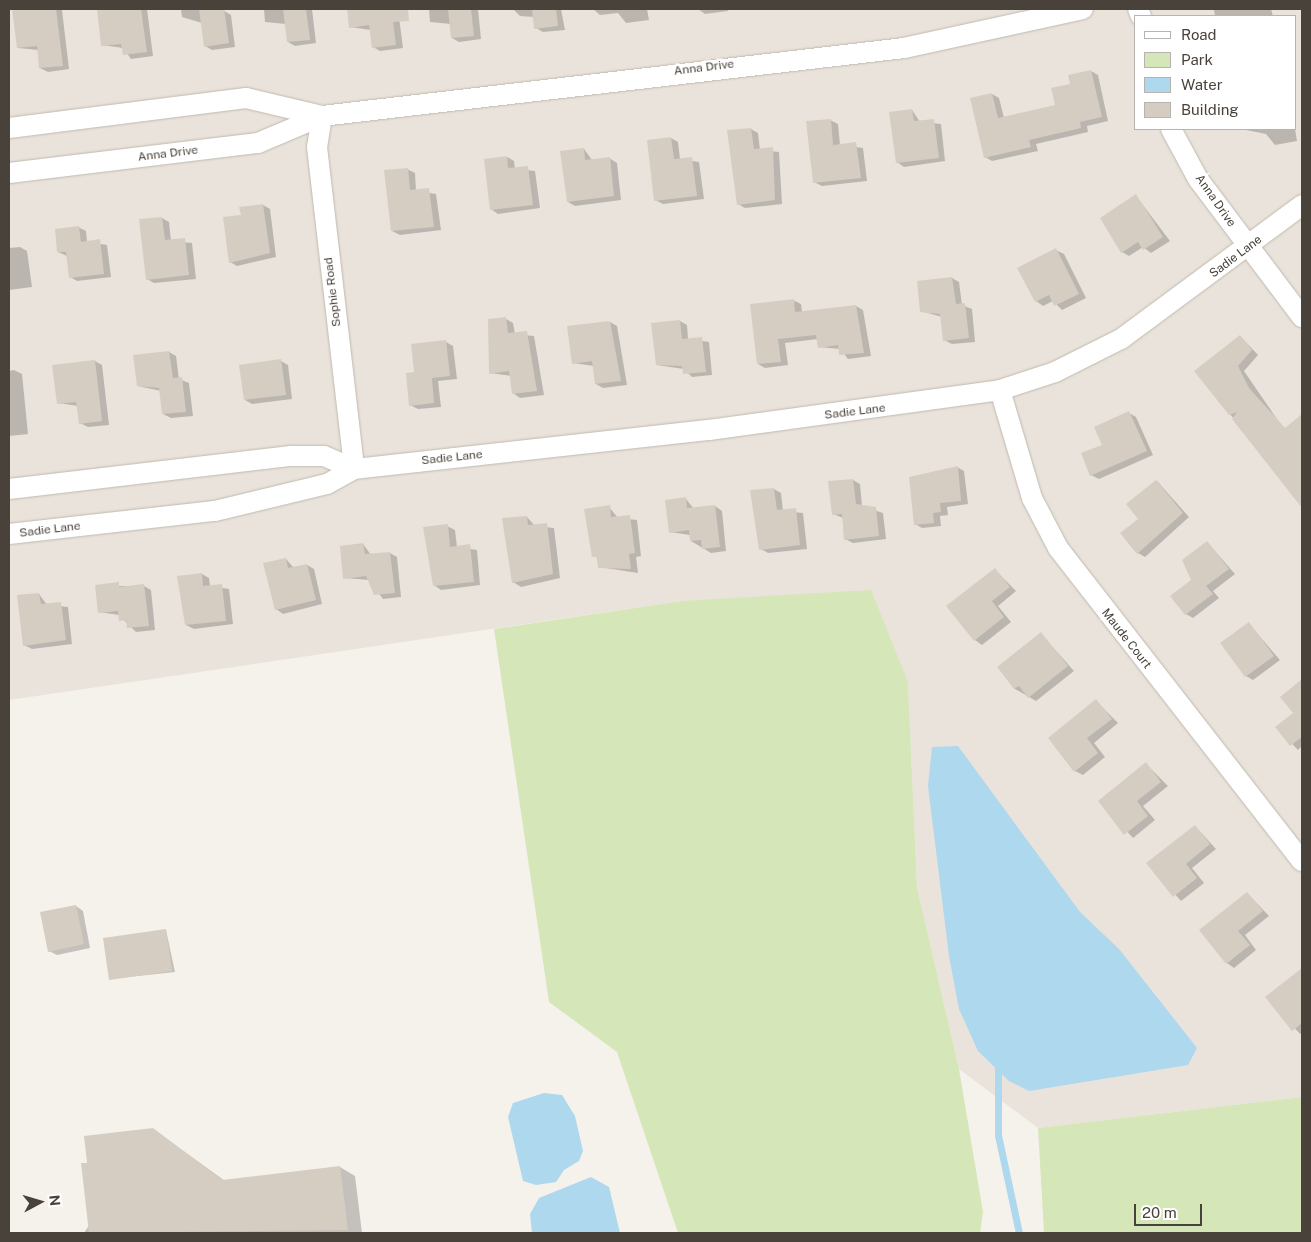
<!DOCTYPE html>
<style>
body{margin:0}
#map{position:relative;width:1311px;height:1242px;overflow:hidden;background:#f5f2ec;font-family:"Public Sans",sans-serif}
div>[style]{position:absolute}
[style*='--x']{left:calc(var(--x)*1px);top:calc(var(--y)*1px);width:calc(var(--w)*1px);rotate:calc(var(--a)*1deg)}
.residential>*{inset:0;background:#e9e3db}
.green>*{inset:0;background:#d5e6b8}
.water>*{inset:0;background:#add8ed}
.shadow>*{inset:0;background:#0003}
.stream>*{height:7px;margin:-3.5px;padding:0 3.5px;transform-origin:3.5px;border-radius:3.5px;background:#add8ed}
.building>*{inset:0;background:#d6cdc2}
.roads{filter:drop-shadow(0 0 1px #c0b9af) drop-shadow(0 0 1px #c0b9af)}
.minor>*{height:20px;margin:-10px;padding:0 10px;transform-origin:10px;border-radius:10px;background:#fff}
span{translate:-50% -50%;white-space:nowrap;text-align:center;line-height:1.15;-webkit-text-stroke:5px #fff;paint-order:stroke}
.street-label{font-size:12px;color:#49423a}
.frame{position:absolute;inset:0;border:10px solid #49423a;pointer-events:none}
.legend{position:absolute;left:1134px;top:15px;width:162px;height:115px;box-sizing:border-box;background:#fff;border:1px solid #b6b3b0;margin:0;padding:6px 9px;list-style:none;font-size:15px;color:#49423a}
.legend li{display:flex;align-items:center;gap:10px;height:25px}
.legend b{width:25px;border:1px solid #b6b3b0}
.north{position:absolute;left:15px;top:1177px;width:50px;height:50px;-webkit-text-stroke:4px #fff;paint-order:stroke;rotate:84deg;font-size:14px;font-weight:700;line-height:20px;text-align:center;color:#49423a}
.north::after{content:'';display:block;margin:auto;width:18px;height:22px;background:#49423a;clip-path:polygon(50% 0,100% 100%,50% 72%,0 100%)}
.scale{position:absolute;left:1134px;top:1204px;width:68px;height:22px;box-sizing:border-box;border:2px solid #49423a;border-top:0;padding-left:6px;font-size:15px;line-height:18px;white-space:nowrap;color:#49423a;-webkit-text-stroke:4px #fff;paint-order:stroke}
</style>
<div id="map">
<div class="residential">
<div style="clip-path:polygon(evenodd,9px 9px,1302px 9px,1302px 1097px,1038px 1128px,959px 1069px,917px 887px,908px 682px,682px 601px,9px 700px,9px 9px,1135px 16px,1295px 16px,1295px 129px,1135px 129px,1135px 16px)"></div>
</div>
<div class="green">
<div style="clip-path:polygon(871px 590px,908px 682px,917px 887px,959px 1069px,983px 1212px,980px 1233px,678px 1233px,617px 1052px,549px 1002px,494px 629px,682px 601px)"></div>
<div style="clip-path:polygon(1302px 1097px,1302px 1233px,1044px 1233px,1038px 1128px)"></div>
</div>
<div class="water">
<div style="clip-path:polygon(958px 746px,1080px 912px,1119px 949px,1197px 1048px,1188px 1065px,1029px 1091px,1009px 1081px,978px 1051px,959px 1009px,949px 956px,928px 786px,932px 747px)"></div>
<div style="clip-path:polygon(544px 1093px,562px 1095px,575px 1116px,583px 1151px,579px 1161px,564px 1170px,556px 1182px,536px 1185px,523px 1181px,508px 1117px,513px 1103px)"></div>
<div style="clip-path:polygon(591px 1177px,609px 1187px,620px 1233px,532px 1233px,530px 1214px,539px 1198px)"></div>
</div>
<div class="shadow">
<div style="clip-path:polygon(98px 9px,147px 9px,153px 56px,131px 59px,123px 48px,102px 45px)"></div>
<div style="clip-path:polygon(181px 9px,221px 9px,231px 15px,235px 47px,212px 50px,205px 46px,202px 23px,182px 17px)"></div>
<div style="clip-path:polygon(264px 9px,312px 9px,316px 43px,295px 46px,288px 42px,286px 24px,265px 22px)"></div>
<div style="clip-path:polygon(350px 9px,398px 9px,403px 48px,380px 51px,373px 47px,371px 30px,350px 27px)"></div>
<div style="clip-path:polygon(429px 9px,478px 9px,481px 39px,459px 42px,452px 38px,451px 24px,430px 22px)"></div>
<div style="clip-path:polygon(513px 9px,561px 9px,565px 30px,543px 32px,536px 28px,534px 17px,520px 16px)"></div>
<div style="clip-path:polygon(593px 9px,647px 9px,649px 20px,626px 23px,618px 13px,600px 15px)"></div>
<div style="clip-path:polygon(698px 9px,727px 9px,728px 11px,705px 14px)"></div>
<div style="clip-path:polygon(1221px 9px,1271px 9px,1273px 16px,1215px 16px,1214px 10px)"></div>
<div style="clip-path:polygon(14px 10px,62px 10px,69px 69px,48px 72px,40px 68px,38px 50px,18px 48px)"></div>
<div style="clip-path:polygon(1091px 71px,1098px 75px,1108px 121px,1087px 126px,1088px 132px,1036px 144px,1038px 151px,992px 161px,985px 157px,992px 94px,999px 98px,1004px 118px,1056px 106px,1072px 85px)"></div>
<div style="clip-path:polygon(912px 110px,920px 122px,941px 124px,945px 161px,904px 167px,897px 162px,891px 113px)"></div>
<div style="clip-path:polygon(830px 120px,838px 124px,840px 145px,863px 148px,867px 181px,822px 186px,814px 182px)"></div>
<div style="clip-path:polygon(751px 129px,758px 133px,760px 150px,779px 152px,782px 204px,745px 208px,738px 204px)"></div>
<div style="clip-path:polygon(1241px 129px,1295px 129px,1297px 141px,1275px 145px,1266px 134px)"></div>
<div style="clip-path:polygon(671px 138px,678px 142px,680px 159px,699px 162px,704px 199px,663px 204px,655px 200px)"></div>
<div style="clip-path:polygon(584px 149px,592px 160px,609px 158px,617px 163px,621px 200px,575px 206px,568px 202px)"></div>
<div style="clip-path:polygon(507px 157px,514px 161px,515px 169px,535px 171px,540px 208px,498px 214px,491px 209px)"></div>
<div style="clip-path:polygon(407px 169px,415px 173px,416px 191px,436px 194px,441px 230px,400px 235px,392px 231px)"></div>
<div style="clip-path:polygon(1136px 196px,1170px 241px,1151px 253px,1143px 247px,1129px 256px,1122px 252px)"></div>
<div style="clip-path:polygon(263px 205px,270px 209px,276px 257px,237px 266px,230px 262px,242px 216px)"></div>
<div style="clip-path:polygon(162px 218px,169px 222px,171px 241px,192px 243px,196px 279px,154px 283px,147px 279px)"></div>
<div style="clip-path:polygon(78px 227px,86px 231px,87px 242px,107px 245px,111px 277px,77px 281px,70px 277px,67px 256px,58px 252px)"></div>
<div style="clip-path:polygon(20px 247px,27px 251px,32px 287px,9px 290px,9px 248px)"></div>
<div style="clip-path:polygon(1056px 250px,1064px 254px,1086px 298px,1062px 310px,1053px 301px,1043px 306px,1036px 301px)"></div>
<div style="clip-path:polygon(952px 278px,959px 282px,962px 305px,972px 309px,975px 342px,952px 344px,944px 340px,942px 317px,921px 311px)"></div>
<div style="clip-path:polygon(793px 300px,801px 304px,802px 312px,856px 306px,863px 310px,871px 356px,848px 359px,840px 349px,819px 347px,818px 339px,785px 343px,788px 365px,765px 368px,758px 364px)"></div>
<div style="clip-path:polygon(506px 319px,513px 323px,515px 334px,534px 336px,544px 395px,520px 398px,513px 393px,511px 376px,490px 373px)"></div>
<div style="clip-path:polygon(680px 321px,687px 325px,688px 339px,709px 342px,712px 375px,692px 377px,684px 369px,657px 365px)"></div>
<div style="clip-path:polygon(610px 322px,617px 326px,627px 385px,603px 388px,596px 384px,594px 366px,573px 363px)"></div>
<div style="clip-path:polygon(1240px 336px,1258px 355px,1244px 371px,1281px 425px,1286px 429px,1302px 416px,1302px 507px,1230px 414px)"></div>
<div style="clip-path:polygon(446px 342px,453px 346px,457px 379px,438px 381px,441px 407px,418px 409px,410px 405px,415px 373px,412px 345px)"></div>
<div style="clip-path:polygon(169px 352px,176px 356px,179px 379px,189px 383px,193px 416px,171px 418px,163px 414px,161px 391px,138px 386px,135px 356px)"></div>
<div style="clip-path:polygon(95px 361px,102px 365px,109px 425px,88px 427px,80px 423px,78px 406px,58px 403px)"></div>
<div style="clip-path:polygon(281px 361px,288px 365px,292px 399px,252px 404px,245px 400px)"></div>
<div style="clip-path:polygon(14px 370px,22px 374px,28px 434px,9px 436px,9px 371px)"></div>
<div style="clip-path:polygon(1129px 413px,1136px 417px,1153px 455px,1099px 479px,1091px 475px,1103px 445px)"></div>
<div style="clip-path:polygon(957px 467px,964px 471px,968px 504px,947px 507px,948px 515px,940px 516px,941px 526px,922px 528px,915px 524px)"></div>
<div style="clip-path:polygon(853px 480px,860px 484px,862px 506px,883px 513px,886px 539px,853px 543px,845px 539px,843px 518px,833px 514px)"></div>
<div style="clip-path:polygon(1157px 481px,1189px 517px,1145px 557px,1138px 553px,1139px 519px)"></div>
<div style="clip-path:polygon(774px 489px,781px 493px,783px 511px,803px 513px,807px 549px,768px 553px,761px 549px)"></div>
<div style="clip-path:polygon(686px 499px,694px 509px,715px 506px,722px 511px,726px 551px,711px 553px,691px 541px,690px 535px,670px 532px)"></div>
<div style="clip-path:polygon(609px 507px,618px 518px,637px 520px,641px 556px,636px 557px,638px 573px,599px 567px,585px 510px)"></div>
<div style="clip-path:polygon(527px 517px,535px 526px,554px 528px,560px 578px,521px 587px,513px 582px)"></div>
<div style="clip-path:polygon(447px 526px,455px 530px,457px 547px,477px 550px,480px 585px,441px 590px,434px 585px)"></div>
<div style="clip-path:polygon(1207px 542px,1235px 574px,1213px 591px,1219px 598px,1193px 618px,1186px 614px)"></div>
<div style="clip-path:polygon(363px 544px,371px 555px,390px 553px,397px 557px,401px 597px,383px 599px,369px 580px,345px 578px)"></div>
<div style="clip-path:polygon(286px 559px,294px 568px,307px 565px,314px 569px,322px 604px,283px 614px,276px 609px)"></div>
<div style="clip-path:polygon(995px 570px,1016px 591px,998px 606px,1011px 622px,982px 645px,975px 640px)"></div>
<div style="clip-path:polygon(202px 574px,209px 578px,210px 586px,229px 589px,233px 624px,194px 629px,186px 625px)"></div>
<div style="clip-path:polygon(96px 586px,144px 586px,151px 590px,155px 630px,136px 632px,119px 615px,99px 612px)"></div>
<div style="clip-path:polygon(39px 594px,47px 605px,68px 607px,72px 644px,32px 649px,24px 645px)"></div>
<div style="clip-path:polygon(1249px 624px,1280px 660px,1253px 680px,1246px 676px)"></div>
<div style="clip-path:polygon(1041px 634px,1074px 671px,1036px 701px,1015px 689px,999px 667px)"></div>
<div style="clip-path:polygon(1302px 681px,1302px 746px,1298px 750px,1277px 728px,1294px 713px,1282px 697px)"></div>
<div style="clip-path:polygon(1096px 701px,1118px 723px,1094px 743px,1105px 757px,1083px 775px,1075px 771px)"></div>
<div style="clip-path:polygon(1146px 764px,1168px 786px,1143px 806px,1155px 820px,1133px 838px,1099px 801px)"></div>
<div style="clip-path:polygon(1195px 826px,1216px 849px,1192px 868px,1204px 883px,1181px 901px,1148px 864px)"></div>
<div style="clip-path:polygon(1247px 893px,1269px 916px,1245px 935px,1256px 950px,1234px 968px,1227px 963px)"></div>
<div style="clip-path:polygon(76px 906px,83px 911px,90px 948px,57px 955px,49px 951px)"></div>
<div style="clip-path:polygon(166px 930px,175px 972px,110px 979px)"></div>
<div style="clip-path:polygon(1302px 969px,1302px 1032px,1300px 1034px,1267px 997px)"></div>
<div style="clip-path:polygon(153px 1129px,225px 1181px,340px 1167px,355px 1176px,362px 1233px,84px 1233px,90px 1224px,88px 1164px)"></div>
</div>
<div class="stream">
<div style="--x:998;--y:1068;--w:67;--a:90"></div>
<div style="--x:998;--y:1135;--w:100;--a:77.9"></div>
</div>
<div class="building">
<div style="clip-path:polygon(12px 9px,56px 9px,63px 66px,39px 68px,37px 46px,17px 48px)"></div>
<div style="clip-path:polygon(97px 9px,141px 9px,147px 52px,123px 55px,121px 44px,101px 46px)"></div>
<div style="clip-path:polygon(199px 9px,224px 9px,229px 43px,204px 47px)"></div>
<div style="clip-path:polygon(283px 9px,306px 9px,310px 40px,287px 42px)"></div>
<div style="clip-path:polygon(347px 9px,408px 9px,409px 21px,393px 22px,396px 45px,372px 48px,369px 25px,349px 28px)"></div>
<div style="clip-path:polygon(448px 9px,471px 9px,474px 36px,451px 38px)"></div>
<div style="clip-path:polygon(532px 9px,556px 9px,558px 26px,534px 29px)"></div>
<div style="clip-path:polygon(1091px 70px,1102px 117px,1080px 122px,1081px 128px,1029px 140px,1031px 147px,984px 158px,970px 98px,992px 93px,998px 118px,1055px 105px,1051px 88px,1070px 84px,1068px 75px)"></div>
<div style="clip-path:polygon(912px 109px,914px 121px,934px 119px,939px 158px,896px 163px,889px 112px)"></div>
<div style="clip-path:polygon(831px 119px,833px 145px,856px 142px,861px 178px,813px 183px,806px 121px)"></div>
<div style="clip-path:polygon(751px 128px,754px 149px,773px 147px,775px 200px,737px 205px,727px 130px)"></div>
<div style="clip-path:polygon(671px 137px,674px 159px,692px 157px,697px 196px,654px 201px,647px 140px)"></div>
<div style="clip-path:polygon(584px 148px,585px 160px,610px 157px,614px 196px,567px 202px,560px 151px)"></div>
<div style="clip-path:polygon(507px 156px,508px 168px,528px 166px,533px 205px,490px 210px,484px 159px)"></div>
<div style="clip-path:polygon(408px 168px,410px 190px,429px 188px,434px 227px,391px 231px,384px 170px)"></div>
<div style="clip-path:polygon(1136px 194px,1163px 237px,1143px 250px,1138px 242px,1121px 253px,1100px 218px)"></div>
<div style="clip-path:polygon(263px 204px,270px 253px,229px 263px,223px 217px,241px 215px,239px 207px)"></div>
<div style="clip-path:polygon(162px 217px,165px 240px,185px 238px,189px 275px,146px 280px,139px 219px)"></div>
<div style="clip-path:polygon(79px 226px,81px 242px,100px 239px,104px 274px,69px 278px,66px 252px,57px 252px,55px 229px)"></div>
<div style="clip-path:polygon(1056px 248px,1079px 294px,1054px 306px,1049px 295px,1035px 302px,1017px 268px)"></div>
<div style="clip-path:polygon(952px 277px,956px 304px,965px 303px,969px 338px,943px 341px,940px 314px,920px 312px,917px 281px)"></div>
<div style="clip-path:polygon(794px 299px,795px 312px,856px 305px,864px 353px,839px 355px,838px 345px,818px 348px,816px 335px,778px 339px,781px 362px,757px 364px,750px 304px)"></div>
<div style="clip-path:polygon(506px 317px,508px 333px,527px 331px,537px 391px,512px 394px,509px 371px,489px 374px,488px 319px)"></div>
<div style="clip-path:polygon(680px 320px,682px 339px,702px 337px,706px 372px,683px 374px,682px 366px,656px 365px,651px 323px)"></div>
<div style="clip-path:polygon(610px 321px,621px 381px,595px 384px,592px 361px,572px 364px,567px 326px)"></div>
<div style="clip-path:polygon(1240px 335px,1252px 350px,1238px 366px,1249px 388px,1285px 428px,1302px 414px,1302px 508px,1232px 419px,1237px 412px,1229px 415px,1194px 371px)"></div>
<div style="clip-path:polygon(446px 340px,450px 376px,432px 378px,434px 403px,409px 406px,406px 373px,414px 372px,411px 344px)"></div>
<div style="clip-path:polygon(169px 351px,173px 378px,182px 377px,186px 412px,162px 414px,159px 388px,137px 386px,133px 355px)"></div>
<div style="clip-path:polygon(281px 359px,286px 395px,244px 400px,239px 365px)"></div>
<div style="clip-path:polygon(95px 360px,102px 421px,79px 424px,76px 402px,57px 404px,52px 365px)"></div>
<div style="clip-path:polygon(1129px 411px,1147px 451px,1090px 476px,1081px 453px,1102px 445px,1094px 427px)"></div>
<div style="clip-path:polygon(958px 466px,961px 501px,940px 503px,941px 512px,933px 513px,934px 523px,914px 525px,909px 477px)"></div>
<div style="clip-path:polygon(853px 479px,856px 504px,876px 507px,879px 536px,844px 540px,842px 514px,832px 515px,828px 481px)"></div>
<div style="clip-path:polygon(1156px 480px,1183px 513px,1137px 554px,1120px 533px,1138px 519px,1126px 504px)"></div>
<div style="clip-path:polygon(774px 488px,777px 510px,796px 508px,800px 545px,759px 550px,750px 490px)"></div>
<div style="clip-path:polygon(686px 497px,687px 508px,715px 505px,720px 547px,702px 549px,701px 540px,690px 541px,689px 530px,669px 533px,665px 500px)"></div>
<div style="clip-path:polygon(610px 505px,611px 517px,630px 515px,635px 553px,629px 554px,631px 569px,598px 568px,597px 557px,592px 557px,584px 509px)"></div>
<div style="clip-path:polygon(527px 516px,528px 525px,547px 523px,553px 574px,512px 583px,502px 518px)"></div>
<div style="clip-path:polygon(448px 524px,450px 547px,470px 544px,474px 582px,433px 586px,423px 527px)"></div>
<div style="clip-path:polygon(1207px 541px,1229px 569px,1206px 586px,1213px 594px,1185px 615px,1170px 596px,1191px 580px,1182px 560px)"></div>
<div style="clip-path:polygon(363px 543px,365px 554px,390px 552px,395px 593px,374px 595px,366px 576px,343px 579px,340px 546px)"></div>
<div style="clip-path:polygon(286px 558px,288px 568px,307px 564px,316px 600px,275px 610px,263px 563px)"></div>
<div style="clip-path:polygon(995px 568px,1010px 587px,992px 601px,1004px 617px,974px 641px,946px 606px)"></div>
<div style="clip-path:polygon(202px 573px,203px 586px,222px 584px,226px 621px,185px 625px,177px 576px)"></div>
<div style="clip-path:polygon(119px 582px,119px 587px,144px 584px,149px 626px,127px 628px,126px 620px,119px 621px,118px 611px,98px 613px,95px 585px)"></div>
<div style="clip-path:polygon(39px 593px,41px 604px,61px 602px,66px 640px,23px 646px,17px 595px)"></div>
<div style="clip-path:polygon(1249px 622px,1274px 656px,1245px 677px,1220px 643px)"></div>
<div style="clip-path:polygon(1041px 632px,1068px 666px,1028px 698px,1019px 686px,1014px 689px,997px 667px)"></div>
<div style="clip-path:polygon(1302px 679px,1302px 737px,1290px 746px,1275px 727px,1293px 713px,1280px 697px)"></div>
<div style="clip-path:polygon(1096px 699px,1112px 719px,1087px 738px,1098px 753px,1074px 772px,1048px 738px)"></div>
<div style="clip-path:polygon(1146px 762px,1161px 782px,1137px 801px,1148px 816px,1124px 835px,1098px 801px)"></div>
<div style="clip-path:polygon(1195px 825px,1210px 844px,1186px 864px,1197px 878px,1173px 897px,1146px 863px)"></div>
<div style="clip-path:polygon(1247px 892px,1263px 911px,1238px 931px,1250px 945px,1226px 964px,1199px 930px)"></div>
<div style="clip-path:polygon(76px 905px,84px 944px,48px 952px,40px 912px)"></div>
<div style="clip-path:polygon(166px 929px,172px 971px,109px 980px,103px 938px)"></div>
<div style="clip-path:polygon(1302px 968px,1302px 1023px,1292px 1031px,1265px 997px)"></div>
<div style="clip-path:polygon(153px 1128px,222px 1180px,340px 1166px,348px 1230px,89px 1233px,81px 1163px,87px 1163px,84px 1136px)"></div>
</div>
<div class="roads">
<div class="minor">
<div style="--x:1138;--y:9;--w:8;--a:67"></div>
<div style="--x:322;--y:116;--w:31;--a:99"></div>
<div style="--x:317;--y:147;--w:324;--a:83.4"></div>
<div style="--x:9;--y:128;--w:239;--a:-7.2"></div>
<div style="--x:246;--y:98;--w:78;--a:13.3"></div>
<div style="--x:1171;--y:129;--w:57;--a:61.6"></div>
<div style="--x:1198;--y:179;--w:173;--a:53"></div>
<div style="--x:9;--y:173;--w:251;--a:-6.9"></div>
<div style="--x:258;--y:143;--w:69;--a:-22.9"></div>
<div style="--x:322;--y:116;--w:586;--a:-6.66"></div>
<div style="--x:904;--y:48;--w:183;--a:-12.3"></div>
<div style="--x:1000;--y:390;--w:113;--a:73.5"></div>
<div style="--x:1032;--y:498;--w:56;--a:62.5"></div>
<div style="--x:1058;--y:548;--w:397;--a:52.1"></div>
<div style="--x:9;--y:489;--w:284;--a:-6.7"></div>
<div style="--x:291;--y:456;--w:33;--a:0"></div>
<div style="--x:324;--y:456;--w:33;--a:23"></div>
<div style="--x:9;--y:534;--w:207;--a:-6.4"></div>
<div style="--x:215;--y:511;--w:115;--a:-13.6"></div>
<div style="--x:327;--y:484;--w:31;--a:-29"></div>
<div style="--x:354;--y:469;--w:357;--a:-6.3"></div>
<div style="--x:709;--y:430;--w:294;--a:-7.8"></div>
<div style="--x:1000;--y:390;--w:58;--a:-18.1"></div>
<div style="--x:1055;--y:372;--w:74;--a:-26.6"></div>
<div style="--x:1121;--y:339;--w:225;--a:-36.5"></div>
</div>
</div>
<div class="street-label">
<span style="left:704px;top:68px;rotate:-7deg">Anna Drive</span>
<span style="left:168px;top:154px;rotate:-7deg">Anna Drive</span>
<span style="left:1215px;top:201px;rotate:55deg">Anna Drive</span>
<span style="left:1236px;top:257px;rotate:-37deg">Sadie Lane</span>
<span style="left:333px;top:292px;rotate:-97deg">Sophie Road</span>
<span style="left:855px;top:412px;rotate:-7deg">Sadie Lane</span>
<span style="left:452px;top:458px;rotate:-6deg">Sadie Lane</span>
<span style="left:50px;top:530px;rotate:-7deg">Sadie Lane</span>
<span style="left:1126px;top:639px;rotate:52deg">Maude Court</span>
</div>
<div class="frame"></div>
<ul class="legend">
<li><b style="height:6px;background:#fff"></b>Road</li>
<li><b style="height:14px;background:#d5e6b8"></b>Park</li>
<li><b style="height:14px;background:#add8ed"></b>Water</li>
<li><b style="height:14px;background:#d6cdc2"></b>Building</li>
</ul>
<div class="north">N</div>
<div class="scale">20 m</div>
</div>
